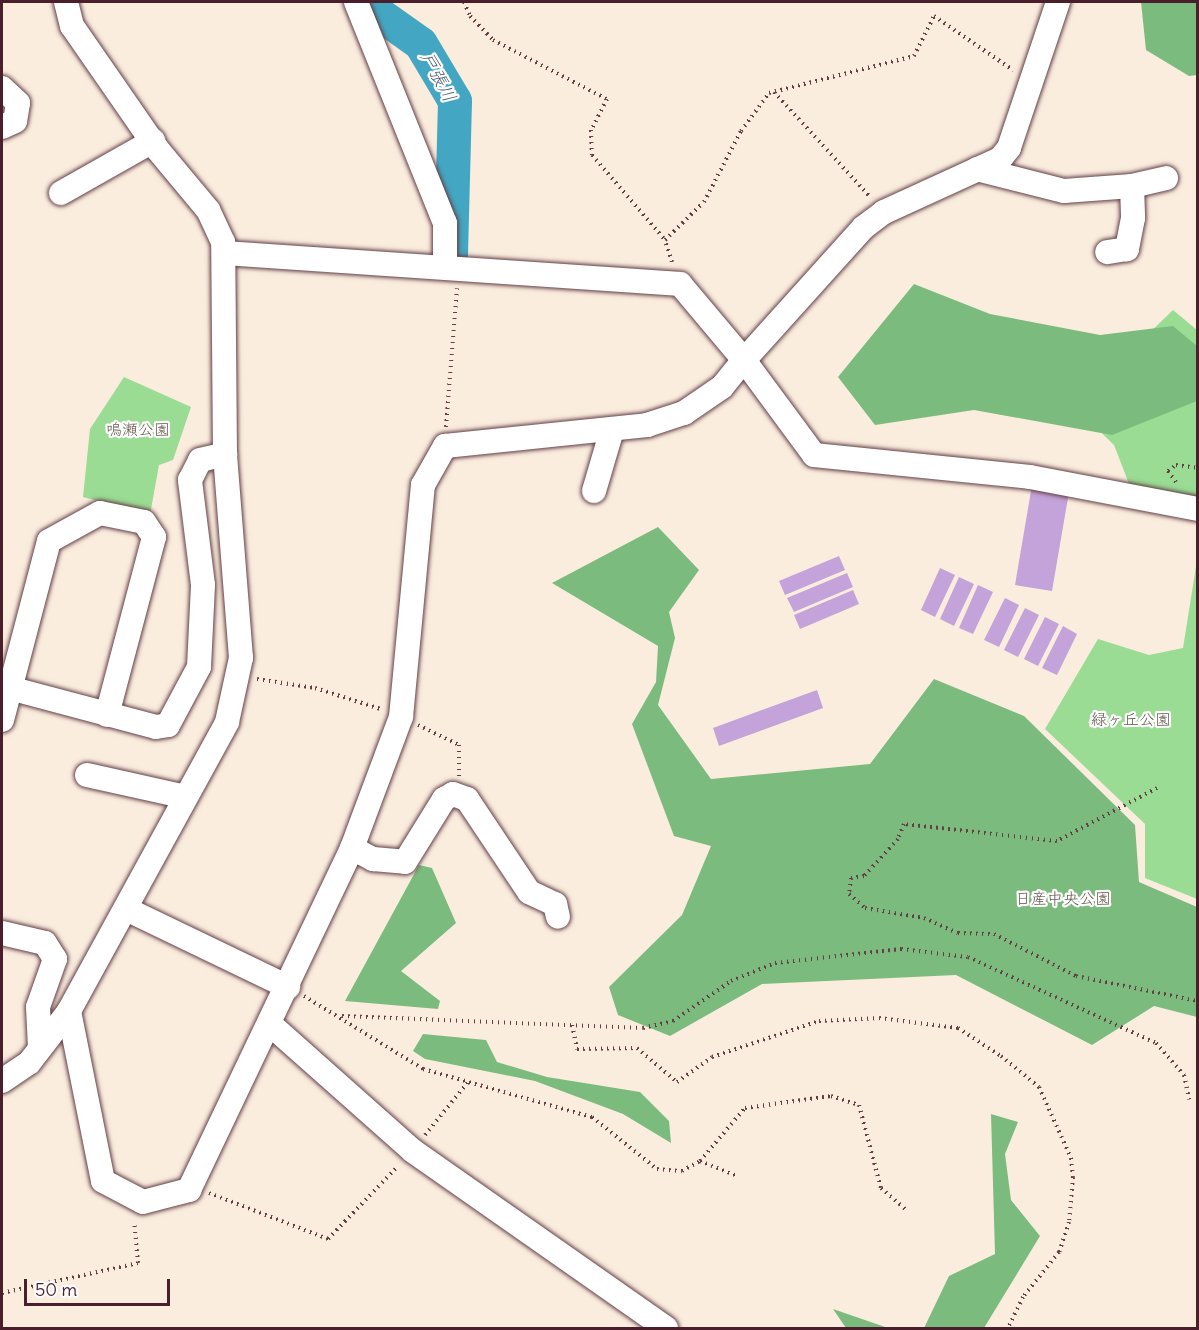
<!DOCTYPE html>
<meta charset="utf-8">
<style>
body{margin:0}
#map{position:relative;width:1199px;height:1330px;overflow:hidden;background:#faedde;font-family:Delius,"Klee One",sans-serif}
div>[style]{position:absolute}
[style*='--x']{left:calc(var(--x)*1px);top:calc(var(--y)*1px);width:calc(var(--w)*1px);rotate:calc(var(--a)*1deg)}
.green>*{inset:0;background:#9adc94}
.forest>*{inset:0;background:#7bbc7e}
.river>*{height:34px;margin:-17px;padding:0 17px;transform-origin:17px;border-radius:17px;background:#43a7c3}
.building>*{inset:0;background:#c3a3d9}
.path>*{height:4px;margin-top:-2px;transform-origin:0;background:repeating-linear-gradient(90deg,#643e46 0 1.5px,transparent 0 6px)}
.roads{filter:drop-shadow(0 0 2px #643e46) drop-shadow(0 0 2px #643e46)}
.minor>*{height:24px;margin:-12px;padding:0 12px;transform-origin:12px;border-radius:12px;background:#fff}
span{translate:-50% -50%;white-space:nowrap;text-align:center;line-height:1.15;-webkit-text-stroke:4.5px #fff;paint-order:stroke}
.park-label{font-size:16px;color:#62584a}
.water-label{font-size:18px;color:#475c6f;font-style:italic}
.frame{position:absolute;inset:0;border:3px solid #4a1f2b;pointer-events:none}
.scale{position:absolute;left:24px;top:1279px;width:146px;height:27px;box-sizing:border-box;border:3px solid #4a1f2b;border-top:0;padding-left:8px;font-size:18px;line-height:21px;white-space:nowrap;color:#4a1f2b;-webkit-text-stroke:4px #fff;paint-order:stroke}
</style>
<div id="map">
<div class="green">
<div style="clip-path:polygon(1173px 310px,1197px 330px,1197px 502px,1131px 489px,1114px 445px,1074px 406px)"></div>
<div style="clip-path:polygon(124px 377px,191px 407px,173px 460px,159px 465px,150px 515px,83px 497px,90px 429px)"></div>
<div style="clip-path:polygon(1197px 560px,1197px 899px,1145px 878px,1145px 824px,1045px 729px,1098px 639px,1149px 655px,1183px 648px)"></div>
</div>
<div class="forest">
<div style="clip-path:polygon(1141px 2px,1197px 2px,1197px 75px,1189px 76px,1146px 50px)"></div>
<div style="clip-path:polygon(914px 284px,990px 314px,1100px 335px,1173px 326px,1197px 346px,1197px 401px,1112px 435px,974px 410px,875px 425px,838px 377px)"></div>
<div style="clip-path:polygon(658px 527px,699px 570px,669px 612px,675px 638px,658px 705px,711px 779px,870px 764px,934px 679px,1024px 716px,1135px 825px,1139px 882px,1197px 907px,1197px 1017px,1154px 1006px,1092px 1045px,956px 975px,762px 984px,670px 1036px,618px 1015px,609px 987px,682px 915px,711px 846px,674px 836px,632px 724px,656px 682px,658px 646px,552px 583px)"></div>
<div style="clip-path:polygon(419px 865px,432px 868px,456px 923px,401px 971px,440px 1001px,438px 1009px,345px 1001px)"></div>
<div style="clip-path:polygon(423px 1034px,486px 1040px,497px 1062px,547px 1077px,640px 1092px,669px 1121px,671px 1143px,623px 1114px,535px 1081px,425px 1059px,413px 1051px)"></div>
<div style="clip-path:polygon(991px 1114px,1018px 1122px,1005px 1154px,1011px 1200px,1040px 1236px,984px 1328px,924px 1328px,949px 1276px,995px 1254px)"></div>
<div style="clip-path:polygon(833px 1309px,888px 1328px,846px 1328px)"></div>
</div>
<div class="river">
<div style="--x:362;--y:2;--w:72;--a:35.4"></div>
<div style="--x:421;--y:44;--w:66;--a:59.2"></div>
<div style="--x:455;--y:101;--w:154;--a:91.5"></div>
</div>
<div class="building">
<div style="clip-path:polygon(1032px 485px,1069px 492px,1052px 591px,1015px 585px)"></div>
<div style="clip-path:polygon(839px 556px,845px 570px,785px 595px,779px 581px)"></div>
<div style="clip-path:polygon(940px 568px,955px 575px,935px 617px,921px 610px)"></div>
<div style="clip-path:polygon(847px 573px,853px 587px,794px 612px,787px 598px)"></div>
<div style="clip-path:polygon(959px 577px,974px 584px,954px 626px,940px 619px)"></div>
<div style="clip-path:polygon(978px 585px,993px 592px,973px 634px,959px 628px)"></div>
<div style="clip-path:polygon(853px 590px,859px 604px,800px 629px,794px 615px)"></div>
<div style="clip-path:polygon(1005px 598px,1019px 605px,999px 647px,984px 640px)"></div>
<div style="clip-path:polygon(1025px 608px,1039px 615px,1018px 657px,1004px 650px)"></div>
<div style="clip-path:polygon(1045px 617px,1059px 624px,1038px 666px,1024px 659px)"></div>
<div style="clip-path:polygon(1063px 626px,1077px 634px,1057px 675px,1042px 668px)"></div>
<div style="clip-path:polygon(817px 690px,823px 708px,719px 746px,713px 728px)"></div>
</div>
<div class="path">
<div style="--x:464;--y:2;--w:15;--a:67"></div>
<div style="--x:470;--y:16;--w:33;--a:46"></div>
<div style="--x:493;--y:40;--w:128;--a:27.4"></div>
<div style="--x:607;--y:99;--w:35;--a:117"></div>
<div style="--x:591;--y:130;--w:25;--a:88"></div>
<div style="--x:592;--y:155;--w:112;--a:49.3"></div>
<div style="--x:774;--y:92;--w:144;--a:47.5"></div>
<div style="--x:672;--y:262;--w:23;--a:-108"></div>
<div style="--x:665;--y:240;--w:54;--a:-44.3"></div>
<div style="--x:704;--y:202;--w:80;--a:-62.5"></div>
<div style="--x:741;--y:131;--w:47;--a:-53.6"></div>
<div style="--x:769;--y:93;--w:150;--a:-14.3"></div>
<div style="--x:914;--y:56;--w:45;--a:-63.4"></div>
<div style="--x:934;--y:16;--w:96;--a:34.4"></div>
<div style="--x:446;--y:427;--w:139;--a:-85.5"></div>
<div style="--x:1176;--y:482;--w:14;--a:-126"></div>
<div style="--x:1168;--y:471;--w:10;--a:-37"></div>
<div style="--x:1176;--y:465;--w:22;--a:8"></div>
<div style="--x:257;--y:679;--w:59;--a:8.8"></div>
<div style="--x:315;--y:688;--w:69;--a:17.7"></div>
<div style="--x:1198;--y:718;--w:6;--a:90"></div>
<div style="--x:418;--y:725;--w:46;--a:26"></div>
<div style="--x:459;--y:745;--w:31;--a:90"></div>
<div style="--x:1157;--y:788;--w:113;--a:152.1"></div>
<div style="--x:1057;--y:841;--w:154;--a:-173.7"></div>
<div style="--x:904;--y:824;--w:16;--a:112"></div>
<div style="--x:898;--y:839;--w:50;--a:132.6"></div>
<div style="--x:864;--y:876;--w:13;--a:171"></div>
<div style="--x:851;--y:878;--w:16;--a:97"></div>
<div style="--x:849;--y:894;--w:21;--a:41"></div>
<div style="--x:865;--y:908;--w:60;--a:9.6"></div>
<div style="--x:924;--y:918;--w:37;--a:24"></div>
<div style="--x:958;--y:933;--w:36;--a:2"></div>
<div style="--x:994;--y:934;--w:92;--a:27.1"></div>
<div style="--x:1076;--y:976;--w:125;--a:11.6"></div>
<div style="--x:304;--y:996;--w:140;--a:31.5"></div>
<div style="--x:423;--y:1069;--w:176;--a:15.9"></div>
<div style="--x:592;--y:1117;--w:83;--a:38.7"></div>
<div style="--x:657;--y:1169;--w:25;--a:5"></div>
<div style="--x:682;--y:1171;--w:21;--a:-29"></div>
<div style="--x:700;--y:1161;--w:70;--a:-49.7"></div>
<div style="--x:745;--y:1108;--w:87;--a:-7.9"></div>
<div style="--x:831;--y:1096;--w:29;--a:18"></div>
<div style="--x:859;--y:1105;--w:86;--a:75.2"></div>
<div style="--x:881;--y:1188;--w:35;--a:41"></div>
<div style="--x:342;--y:1016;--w:301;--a:2.3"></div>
<div style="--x:643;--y:1028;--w:31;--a:-13"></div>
<div style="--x:673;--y:1021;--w:70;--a:-34.6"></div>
<div style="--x:731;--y:981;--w:48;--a:-22.2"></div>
<div style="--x:775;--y:963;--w:127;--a:-6.3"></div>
<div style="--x:901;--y:949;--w:67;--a:6.8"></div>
<div style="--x:968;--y:957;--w:207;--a:24.6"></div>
<div style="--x:1156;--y:1043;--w:43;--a:48.8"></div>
<div style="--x:1184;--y:1075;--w:25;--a:78"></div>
<div style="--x:572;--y:1025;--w:25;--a:78"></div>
<div style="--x:577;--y:1049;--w:60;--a:-1"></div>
<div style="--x:637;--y:1048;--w:52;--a:40.4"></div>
<div style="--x:677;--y:1082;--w:43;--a:-35.5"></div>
<div style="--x:712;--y:1057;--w:113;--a:-18.6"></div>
<div style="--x:819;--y:1021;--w:60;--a:-2.9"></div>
<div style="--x:879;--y:1018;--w:80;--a:7.2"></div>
<div style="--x:958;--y:1028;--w:51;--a:33.1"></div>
<div style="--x:1001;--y:1056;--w:49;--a:39.2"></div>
<div style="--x:1039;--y:1087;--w:78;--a:65.7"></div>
<div style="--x:1071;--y:1158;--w:19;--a:84"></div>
<div style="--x:1073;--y:1177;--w:45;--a:95.1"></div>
<div style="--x:1069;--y:1222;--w:32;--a:108"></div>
<div style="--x:1059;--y:1252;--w:58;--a:128.7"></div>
<div style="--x:1023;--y:1297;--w:34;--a:116"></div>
<div style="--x:425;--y:1135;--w:68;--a:-50.9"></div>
<div style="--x:700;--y:1161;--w:38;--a:22"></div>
<div style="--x:209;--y:1193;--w:128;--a:21.1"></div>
<div style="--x:328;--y:1239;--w:101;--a:-46.2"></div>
<div style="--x:2;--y:1293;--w:139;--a:-12.4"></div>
<div style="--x:138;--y:1263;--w:42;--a:-95.4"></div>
</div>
<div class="roads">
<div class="minor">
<div style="--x:356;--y:2;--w:238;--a:68.1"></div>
<div style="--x:445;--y:223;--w:43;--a:90"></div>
<div style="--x:1058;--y:2;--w:154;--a:108.6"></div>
<div style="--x:1009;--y:148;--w:14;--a:129"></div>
<div style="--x:1000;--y:159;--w:128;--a:155.4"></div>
<div style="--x:884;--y:212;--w:26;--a:143"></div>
<div style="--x:863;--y:228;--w:178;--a:132"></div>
<div style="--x:744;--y:360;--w:118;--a:53.6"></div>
<div style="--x:814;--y:455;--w:217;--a:5.8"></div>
<div style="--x:1030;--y:477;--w:171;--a:10.8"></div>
<div style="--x:2;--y:88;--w:22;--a:43"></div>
<div style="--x:18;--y:103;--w:18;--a:99"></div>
<div style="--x:15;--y:121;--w:14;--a:155"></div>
<div style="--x:977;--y:169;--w:90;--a:14.2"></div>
<div style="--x:1064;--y:191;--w:68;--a:-4.2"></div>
<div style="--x:1132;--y:186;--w:32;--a:88"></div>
<div style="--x:1133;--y:218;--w:32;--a:101"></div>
<div style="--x:1127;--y:249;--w:20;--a:171"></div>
<div style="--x:1132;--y:186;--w:35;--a:-13"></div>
<div style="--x:61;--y:193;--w:106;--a:-29.5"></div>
<div style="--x:594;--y:491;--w:64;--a:-73.6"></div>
<div style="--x:2;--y:686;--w:159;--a:14.9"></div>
<div style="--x:156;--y:727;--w:12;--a:-9"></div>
<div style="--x:168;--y:725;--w:66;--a:-61.9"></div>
<div style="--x:199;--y:667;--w:82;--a:-87.2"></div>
<div style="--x:203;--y:585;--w:106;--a:-97.1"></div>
<div style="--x:190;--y:480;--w:22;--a:-63"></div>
<div style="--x:200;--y:460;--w:26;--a:-13"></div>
<div style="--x:2;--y:720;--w:185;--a:-75.3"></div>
<div style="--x:49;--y:541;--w:58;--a:-28.8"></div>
<div style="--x:100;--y:513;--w:45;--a:11.6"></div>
<div style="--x:144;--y:522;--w:18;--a:56"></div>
<div style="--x:154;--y:537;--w:184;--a:104.8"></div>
<div style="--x:87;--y:775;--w:101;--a:12.5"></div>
<div style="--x:352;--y:848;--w:24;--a:28"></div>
<div style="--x:373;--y:859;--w:32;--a:5"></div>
<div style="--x:405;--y:862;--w:74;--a:-58.2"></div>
<div style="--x:444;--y:799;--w:10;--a:-29"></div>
<div style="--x:453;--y:794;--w:15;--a:20"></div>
<div style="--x:467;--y:799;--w:112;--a:56.3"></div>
<div style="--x:529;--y:892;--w:29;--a:25"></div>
<div style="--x:555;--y:904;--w:13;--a:77"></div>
<div style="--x:126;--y:909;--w:180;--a:25.7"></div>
<div style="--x:2;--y:933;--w:44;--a:13.1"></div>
<div style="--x:45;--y:943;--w:19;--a:58"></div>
<div style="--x:55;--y:959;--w:51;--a:109.5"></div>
<div style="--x:38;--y:1007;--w:41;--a:87.2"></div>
<div style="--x:69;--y:1011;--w:173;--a:78.7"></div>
<div style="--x:103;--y:1181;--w:45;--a:27.7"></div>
<div style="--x:143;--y:1202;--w:48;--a:-14.6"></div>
<div style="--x:189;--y:1190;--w:379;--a:-64.5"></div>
<div style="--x:352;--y:848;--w:140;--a:-69.5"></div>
<div style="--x:401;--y:717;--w:233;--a:-84.6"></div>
<div style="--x:423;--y:485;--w:45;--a:-60.6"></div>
<div style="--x:445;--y:446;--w:203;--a:-5.9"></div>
<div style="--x:647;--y:425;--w:39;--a:-18"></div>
<div style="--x:684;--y:413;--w:46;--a:-34.4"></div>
<div style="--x:722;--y:387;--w:35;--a:-51"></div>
<div style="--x:744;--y:360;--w:99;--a:-130.1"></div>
<div style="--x:680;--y:284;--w:456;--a:-176.1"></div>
<div style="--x:271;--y:1025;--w:190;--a:41.6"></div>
<div style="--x:413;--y:1151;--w:309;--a:35"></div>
<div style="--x:2;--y:1081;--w:32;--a:-34"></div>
<div style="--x:29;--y:1063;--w:66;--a:-52.4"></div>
<div style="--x:69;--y:1011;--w:329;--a:-61.3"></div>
<div style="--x:227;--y:722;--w:66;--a:-77.7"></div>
<div style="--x:241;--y:658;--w:205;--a:-94.5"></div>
<div style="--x:225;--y:454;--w:212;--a:-90.5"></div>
<div style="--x:223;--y:242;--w:35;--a:-115"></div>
<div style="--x:208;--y:210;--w:78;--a:-129.8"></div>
<div style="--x:158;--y:150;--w:151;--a:-124.7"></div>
<div style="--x:72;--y:26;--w:25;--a:-104"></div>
</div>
</div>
<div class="park-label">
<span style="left:138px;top:429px">鳴瀬公園</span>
<span style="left:1131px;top:719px">緑ヶ丘公園</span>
<span style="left:1063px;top:898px">日産中央公園</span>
</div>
<div class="water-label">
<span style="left:438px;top:77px;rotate:62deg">戸張川</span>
</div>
<div class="frame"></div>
<div class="scale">50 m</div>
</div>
